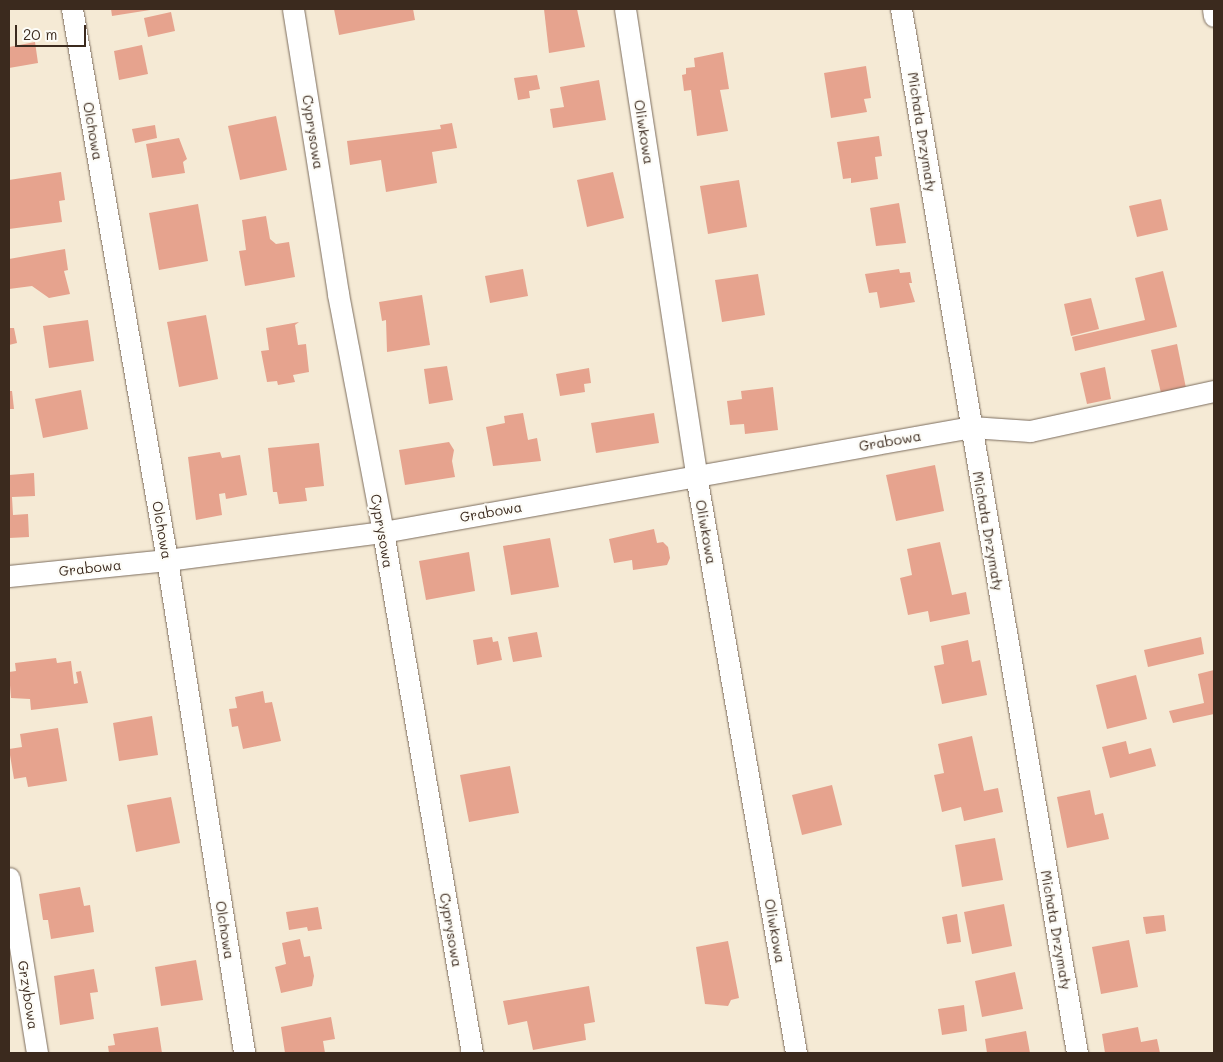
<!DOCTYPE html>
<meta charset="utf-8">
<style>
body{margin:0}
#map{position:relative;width:1223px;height:1062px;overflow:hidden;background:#f5ead5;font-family:Mali,sans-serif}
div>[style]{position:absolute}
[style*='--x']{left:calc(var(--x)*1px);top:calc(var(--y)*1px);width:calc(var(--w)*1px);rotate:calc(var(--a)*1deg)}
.building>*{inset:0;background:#e6a38e}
.roads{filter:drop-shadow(0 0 1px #7c6d5e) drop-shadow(0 0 1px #7c6d5e)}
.minor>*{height:21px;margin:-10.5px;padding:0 10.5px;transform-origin:10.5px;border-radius:10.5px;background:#fff}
span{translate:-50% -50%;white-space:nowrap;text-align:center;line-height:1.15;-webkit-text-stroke:4.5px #fdfcf7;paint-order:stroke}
.street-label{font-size:14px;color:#3b2a1e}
.frame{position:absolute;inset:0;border:10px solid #3b2a1e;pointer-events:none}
.scale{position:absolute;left:15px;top:25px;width:71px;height:22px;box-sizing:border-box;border:2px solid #3b2a1e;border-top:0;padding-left:6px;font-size:15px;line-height:18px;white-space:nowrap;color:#3b2a1e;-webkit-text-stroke:4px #fdfcf7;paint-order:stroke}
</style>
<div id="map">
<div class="building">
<div style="clip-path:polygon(111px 9px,150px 9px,150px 10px,112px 16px)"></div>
<div style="clip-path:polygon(334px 9px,413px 9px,415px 20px,339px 35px)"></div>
<div style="clip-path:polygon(544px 9px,577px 9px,585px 47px,549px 53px)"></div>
<div style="clip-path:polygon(171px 12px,175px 31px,148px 37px,144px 18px)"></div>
<div style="clip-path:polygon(35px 42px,38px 63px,9px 68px,9px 47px)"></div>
<div style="clip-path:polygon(142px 45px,148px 74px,119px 80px,114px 51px)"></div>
<div style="clip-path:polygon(723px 52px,729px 89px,720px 90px,728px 131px,697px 136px,691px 90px,684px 91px,682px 75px,686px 74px,686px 68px,695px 67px,694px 58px)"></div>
<div style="clip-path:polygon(866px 66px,871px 98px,864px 99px,867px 112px,831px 118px,824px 73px)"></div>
<div style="clip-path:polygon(537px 75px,540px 89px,529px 91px,530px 98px,518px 100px,514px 78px)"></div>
<div style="clip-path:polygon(599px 80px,606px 120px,553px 128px,550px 109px,564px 107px,560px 87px)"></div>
<div style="clip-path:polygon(276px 116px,287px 170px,240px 180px,228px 126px)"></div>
<div style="clip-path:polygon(452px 123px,457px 148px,432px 152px,437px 183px,386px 192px,381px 160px,350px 165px,347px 141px,441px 129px,440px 125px)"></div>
<div style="clip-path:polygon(155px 125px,157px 138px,135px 143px,132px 129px)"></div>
<div style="clip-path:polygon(879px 136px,882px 156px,875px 157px,878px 179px,851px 183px,851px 178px,843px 179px,837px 142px)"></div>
<div style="clip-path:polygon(179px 138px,187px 159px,183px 162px,185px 173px,152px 178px,146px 144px)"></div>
<div style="clip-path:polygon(61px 172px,65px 200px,59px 201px,62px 222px,9px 229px,9px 180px)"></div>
<div style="clip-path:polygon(613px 172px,624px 218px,587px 227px,577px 180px)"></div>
<div style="clip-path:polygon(739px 180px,747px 227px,708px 234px,700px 186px)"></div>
<div style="clip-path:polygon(1161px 199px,1168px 230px,1137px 237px,1129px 206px)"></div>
<div style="clip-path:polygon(899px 203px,906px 243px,876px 246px,870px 208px)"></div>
<div style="clip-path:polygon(198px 204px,208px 261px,159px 270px,149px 213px)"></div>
<div style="clip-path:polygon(266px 216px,270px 239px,276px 244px,289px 242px,295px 277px,245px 286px,239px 251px,246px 250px,242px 220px)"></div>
<div style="clip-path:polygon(65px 249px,68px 270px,64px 271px,70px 294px,49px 298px,32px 286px,9px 289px,9px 259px)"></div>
<div style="clip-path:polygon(523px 269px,528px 296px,490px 303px,485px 276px)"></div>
<div style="clip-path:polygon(899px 269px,900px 273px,910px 272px,912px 283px,909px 283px,915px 302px,880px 308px,877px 292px,869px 293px,865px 274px)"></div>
<div style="clip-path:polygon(1163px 271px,1177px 327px,1075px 351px,1072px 337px,1145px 320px,1135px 278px)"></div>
<div style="clip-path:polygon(758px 274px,765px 315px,722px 322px,715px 280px)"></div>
<div style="clip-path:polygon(422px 295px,430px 345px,387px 352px,386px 320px,382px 321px,379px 302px)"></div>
<div style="clip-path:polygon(1091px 298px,1099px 329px,1071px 336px,1064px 304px)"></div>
<div style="clip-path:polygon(206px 315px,218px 379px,179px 387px,167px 322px)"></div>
<div style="clip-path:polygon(88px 320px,94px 361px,49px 368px,43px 326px)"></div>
<div style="clip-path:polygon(299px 322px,295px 325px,298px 345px,306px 344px,309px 372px,293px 375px,295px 382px,278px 385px,277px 381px,267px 382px,261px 351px,269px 350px,266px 328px)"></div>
<div style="clip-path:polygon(9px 328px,14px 328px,17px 343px,9px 345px)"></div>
<div style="clip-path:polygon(1177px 344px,1186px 388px,1161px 393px,1151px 350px)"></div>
<div style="clip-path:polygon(447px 366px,453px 400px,429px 404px,424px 369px)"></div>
<div style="clip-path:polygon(1105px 367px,1111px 399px,1087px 404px,1080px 373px)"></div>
<div style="clip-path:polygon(589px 368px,591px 383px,584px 384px,585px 392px,560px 396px,556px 374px)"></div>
<div style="clip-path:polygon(773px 387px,778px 430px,745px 434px,744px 424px,730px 425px,727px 401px,742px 399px,741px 391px)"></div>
<div style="clip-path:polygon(81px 390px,88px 429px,43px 438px,35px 399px)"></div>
<div style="clip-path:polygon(9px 391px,12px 391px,14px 409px,9px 409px)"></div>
<div style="clip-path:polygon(523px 413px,528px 440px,537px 438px,541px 461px,493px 466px,486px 427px,505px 423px,504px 416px)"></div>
<div style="clip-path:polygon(654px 413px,659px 443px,596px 453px,591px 423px)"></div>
<div style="clip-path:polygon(449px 442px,454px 450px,452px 461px,455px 477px,405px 485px,399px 450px)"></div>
<div style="clip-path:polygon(319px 443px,324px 486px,305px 488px,307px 501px,279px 504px,277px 492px,273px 492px,268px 448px)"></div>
<div style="clip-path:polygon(220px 452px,222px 458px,240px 455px,247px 495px,226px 499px,225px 493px,219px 494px,222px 515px,196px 520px,188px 457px)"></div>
<div style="clip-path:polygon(935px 465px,944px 511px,896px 521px,886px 475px)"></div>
<div style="clip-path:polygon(34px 473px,35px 496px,12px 497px,13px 515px,28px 514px,29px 537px,9px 538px,9px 475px)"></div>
<div style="clip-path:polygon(654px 529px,657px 543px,663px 542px,668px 547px,670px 558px,667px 565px,633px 570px,632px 560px,614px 563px,609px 539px)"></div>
<div style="clip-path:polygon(550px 538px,559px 587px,511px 595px,503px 546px)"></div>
<div style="clip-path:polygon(940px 542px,952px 595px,966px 592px,970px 614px,930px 622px,928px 611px,908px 615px,900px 578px,912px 575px,907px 549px)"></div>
<div style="clip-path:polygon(469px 552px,475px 591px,426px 600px,419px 561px)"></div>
<div style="clip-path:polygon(537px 632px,542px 657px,513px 662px,508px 637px)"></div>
<div style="clip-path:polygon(492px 637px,493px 642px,498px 641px,502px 660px,477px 665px,473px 640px)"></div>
<div style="clip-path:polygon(1201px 637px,1204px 654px,1148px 667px,1144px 650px)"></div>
<div style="clip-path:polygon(968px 640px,972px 662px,980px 660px,987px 695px,942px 704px,934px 666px,944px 664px,941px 646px)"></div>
<div style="clip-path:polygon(56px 658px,57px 663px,71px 661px,74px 684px,78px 683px,76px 672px,81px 671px,88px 703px,31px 710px,30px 699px,11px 698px,9px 672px,16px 671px,15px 663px)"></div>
<div style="clip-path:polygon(1214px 670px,1214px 714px,1173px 723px,1169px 711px,1204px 703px,1198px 674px)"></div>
<div style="clip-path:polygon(1136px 675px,1147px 719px,1107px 729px,1096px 685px)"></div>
<div style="clip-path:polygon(263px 691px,265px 703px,272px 702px,281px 741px,243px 749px,238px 726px,232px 727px,229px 709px,237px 708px,235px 697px)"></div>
<div style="clip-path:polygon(152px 716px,158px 755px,119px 761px,113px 723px)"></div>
<div style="clip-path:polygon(58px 728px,67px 781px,28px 787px,26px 777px,14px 779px,9px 749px,22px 747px,20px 734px)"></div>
<div style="clip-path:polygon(972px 736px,984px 791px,998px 788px,1003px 812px,964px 821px,961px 807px,942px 812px,934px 775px,944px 773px,938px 744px)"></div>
<div style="clip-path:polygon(1126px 741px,1129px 754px,1151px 748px,1156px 766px,1110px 778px,1102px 747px)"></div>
<div style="clip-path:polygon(510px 766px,519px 813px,469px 822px,460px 775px)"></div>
<div style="clip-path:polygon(832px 785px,842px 825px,802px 835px,792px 795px)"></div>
<div style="clip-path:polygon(1090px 790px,1095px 815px,1103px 813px,1109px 839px,1067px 848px,1057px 797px)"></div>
<div style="clip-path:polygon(171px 797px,180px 843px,136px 852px,127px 805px)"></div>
<div style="clip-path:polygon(995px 838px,1003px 880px,962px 887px,955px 845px)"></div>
<div style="clip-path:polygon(80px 887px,84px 906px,90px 905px,94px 932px,51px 939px,48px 920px,43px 920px,39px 894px)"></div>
<div style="clip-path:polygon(1004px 904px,1012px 946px,972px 954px,964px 912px)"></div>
<div style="clip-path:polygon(318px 907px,322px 929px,308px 931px,307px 927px,289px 930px,286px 912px)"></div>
<div style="clip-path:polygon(957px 914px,961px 942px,947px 944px,942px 917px)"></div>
<div style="clip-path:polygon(1164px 915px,1166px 931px,1146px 934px,1143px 917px)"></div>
<div style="clip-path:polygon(300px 939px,304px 957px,310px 956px,314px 976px,312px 986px,281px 993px,275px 967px,286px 964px,282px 943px)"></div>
<div style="clip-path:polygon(1129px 940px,1138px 987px,1101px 994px,1092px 947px)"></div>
<div style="clip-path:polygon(728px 941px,739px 998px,731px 1000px,728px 1006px,705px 1004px,696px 947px)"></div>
<div style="clip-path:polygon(196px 960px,203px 1000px,161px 1006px,155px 967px)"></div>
<div style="clip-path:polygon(94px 969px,98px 992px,90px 993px,94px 1019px,60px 1025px,54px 976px)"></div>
<div style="clip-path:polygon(1015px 972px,1023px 1009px,982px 1017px,975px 981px)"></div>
<div style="clip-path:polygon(589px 986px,595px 1022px,584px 1024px,586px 1040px,533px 1050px,527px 1021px,508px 1025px,503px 1001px)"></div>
<div style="clip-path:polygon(964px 1005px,967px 1031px,942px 1035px,938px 1009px)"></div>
<div style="clip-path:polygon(331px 1017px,335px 1039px,323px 1041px,325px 1053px,285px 1053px,281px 1027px)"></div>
<div style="clip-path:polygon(158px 1027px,162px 1053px,109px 1053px,108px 1046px,115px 1045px,113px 1034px)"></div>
<div style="clip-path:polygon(1138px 1027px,1141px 1042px,1157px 1039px,1160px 1053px,1105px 1053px,1102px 1034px)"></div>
<div style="clip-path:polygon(1026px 1031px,1030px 1053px,987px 1053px,985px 1039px)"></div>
</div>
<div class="roads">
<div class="minor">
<div style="--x:72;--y:9;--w:559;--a:80.22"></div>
<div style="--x:167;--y:560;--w:499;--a:81.1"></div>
<div style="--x:293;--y:9;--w:289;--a:81"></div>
<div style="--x:338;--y:294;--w:242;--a:79.3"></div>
<div style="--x:383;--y:532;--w:529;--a:80.31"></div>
<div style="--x:625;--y:9;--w:471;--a:81.3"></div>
<div style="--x:696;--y:475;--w:587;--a:80.18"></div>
<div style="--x:901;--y:9;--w:1059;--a:80.43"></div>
<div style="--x:1213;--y:9;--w:7;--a:82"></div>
<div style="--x:9;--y:576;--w:159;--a:-5.8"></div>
<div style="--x:167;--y:560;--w:218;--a:-7.4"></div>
<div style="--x:383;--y:532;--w:597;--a:-10.12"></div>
<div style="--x:971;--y:427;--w:59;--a:3.9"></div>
<div style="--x:1030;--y:431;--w:188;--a:-12.3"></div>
<div style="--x:9;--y:878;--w:177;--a:80.9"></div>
</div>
</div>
<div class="street-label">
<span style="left:93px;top:131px;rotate:80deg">Olchowa</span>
<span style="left:313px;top:132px;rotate:81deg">Cyprysowa</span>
<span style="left:644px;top:132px;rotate:81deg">Oliwkowa</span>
<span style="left:922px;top:132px;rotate:81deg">Michała Drzymały</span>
<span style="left:890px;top:441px;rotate:-10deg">Grabowa</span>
<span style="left:491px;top:512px;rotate:-10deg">Grabowa</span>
<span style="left:162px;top:530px;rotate:80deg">Olchowa</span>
<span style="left:382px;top:531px;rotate:80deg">Cyprysowa</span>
<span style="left:988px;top:531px;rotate:80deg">Michała Drzymały</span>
<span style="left:706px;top:532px;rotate:80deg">Oliwkowa</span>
<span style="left:90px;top:568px;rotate:-6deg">Grabowa</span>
<span style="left:225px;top:930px;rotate:81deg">Olchowa</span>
<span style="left:451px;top:930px;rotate:80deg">Cyprysowa</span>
<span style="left:1056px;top:930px;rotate:80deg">Michała Drzymały</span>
<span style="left:775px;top:931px;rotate:80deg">Oliwkowa</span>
<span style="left:28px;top:995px;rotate:81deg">Grzybowa</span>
</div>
<div class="frame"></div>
<div class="scale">20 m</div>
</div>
